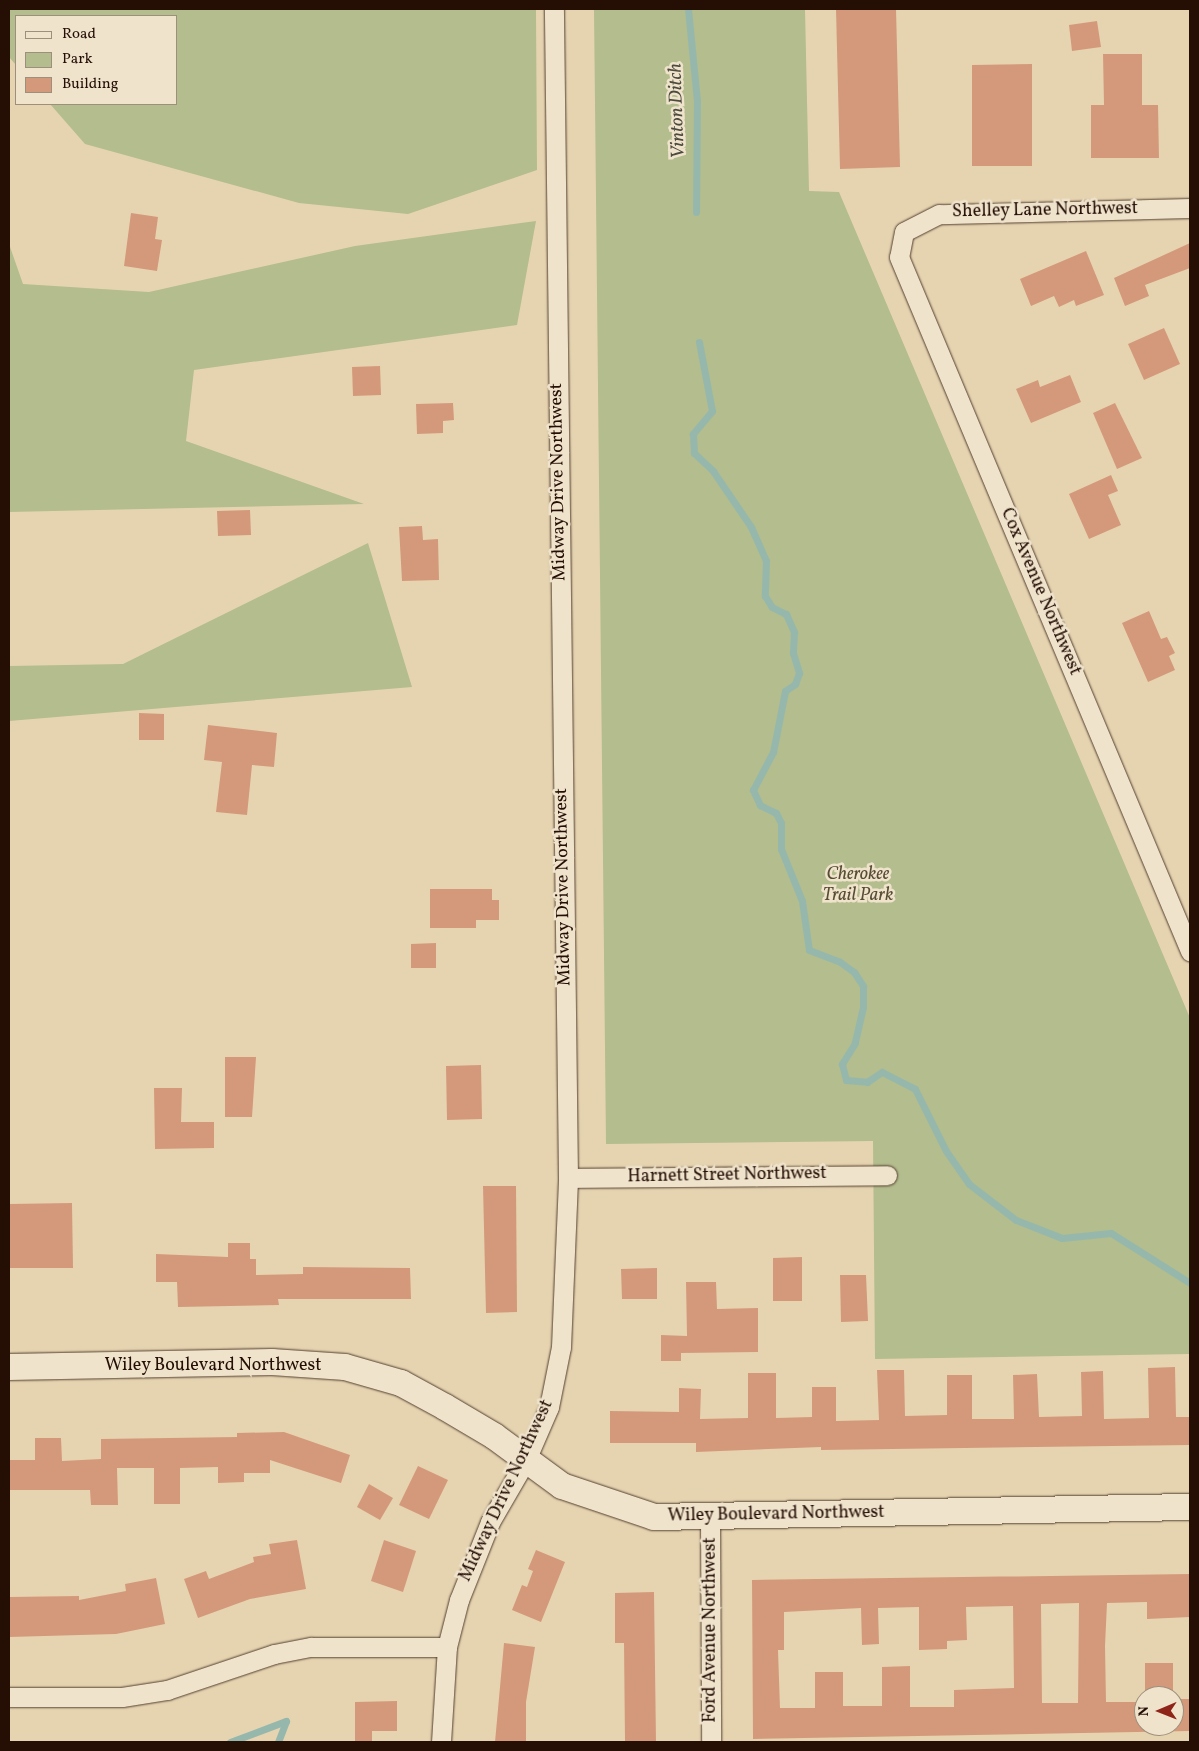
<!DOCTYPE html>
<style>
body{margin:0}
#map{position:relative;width:1199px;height:1751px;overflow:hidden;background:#e6d4b1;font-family:Vollkorn,serif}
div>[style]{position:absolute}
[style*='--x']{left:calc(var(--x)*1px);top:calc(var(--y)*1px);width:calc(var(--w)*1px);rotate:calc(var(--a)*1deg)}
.green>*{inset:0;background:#b3bd8d}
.stream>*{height:7px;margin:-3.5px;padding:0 3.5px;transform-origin:3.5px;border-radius:3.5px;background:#96b8ac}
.building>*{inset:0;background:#d4997b}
.roads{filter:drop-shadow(0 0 1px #554030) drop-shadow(0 0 1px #554030)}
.street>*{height:19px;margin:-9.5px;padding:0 9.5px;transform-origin:9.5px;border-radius:9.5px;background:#efe3cc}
.secondary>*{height:26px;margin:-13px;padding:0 13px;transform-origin:13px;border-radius:13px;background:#efe3cc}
span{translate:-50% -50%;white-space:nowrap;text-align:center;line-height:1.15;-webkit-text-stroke:5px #efe3cc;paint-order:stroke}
.street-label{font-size:18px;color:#250f05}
.park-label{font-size:18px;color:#574c35;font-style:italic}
.water-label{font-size:19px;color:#4d4a3f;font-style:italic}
.frame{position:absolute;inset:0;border:10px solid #250f05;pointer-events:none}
.legend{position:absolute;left:15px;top:15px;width:162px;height:90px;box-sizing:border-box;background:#efe3cc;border:1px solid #9e8e7c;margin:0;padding:6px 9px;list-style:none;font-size:15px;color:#250f05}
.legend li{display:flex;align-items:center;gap:10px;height:25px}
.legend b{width:25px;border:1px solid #9e8e7c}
.north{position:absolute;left:1134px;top:1686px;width:50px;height:50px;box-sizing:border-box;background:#efe3cc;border:1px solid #9e8e7c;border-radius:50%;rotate:269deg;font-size:14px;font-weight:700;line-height:20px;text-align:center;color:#250f05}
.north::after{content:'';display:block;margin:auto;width:18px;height:22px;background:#8f2418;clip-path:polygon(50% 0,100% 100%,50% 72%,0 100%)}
</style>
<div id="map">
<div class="green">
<div style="clip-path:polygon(9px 9px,536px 9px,537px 170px,408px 214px,299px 203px,85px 144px,50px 104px,176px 104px,176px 16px,16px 16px,16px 65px,9px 57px)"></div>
<div style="clip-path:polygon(594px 9px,805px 9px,809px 191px,839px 192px,1190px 1018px,1190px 1354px,875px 1359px,873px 1141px,606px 1144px)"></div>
<div style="clip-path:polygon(536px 221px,517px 325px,194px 370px,186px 441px,364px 504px,9px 512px,9px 244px,23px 284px,149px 292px,355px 246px)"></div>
<div style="clip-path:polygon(368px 543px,412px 687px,9px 721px,9px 666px,123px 664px)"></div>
</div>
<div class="stream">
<div style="--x:688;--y:9;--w:92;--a:84.4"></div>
<div style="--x:697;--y:101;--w:111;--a:90.5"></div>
<div style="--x:699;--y:342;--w:70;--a:79.3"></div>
<div style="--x:712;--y:411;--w:30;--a:130"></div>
<div style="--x:693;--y:434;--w:19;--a:87"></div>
<div style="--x:694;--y:453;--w:26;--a:43"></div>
<div style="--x:713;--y:471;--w:68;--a:55.8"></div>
<div style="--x:751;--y:527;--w:37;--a:66"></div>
<div style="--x:766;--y:561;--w:35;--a:92"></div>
<div style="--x:765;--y:596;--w:13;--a:58"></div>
<div style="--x:772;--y:607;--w:16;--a:27"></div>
<div style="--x:786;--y:614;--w:20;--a:66"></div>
<div style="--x:794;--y:632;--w:21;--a:93"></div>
<div style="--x:793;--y:653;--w:21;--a:73"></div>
<div style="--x:799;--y:673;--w:12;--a:110"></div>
<div style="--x:795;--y:684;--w:12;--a:145"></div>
<div style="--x:785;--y:691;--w:62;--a:101.1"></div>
<div style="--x:773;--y:752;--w:43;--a:117.8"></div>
<div style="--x:753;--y:790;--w:17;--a:65"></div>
<div style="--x:760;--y:805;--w:18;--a:27"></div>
<div style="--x:776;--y:813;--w:11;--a:63"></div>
<div style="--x:781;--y:823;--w:26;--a:90"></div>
<div style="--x:781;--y:849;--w:56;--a:68"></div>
<div style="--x:802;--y:901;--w:49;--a:81.9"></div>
<div style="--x:809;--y:950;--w:33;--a:21"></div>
<div style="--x:840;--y:962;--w:17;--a:36"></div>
<div style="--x:854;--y:972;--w:17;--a:57"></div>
<div style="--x:863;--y:986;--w:21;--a:90"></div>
<div style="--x:863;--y:1007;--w:37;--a:103"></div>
<div style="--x:855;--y:1043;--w:25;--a:122"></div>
<div style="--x:842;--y:1064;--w:16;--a:76"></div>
<div style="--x:846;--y:1080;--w:21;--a:5"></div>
<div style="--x:867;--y:1082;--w:18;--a:-34"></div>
<div style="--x:882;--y:1072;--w:37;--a:27"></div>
<div style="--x:915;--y:1089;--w:69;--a:63.4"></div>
<div style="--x:946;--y:1151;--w:40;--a:55.1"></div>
<div style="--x:969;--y:1184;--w:59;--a:37.5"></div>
<div style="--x:1016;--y:1220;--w:49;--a:21.4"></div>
<div style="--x:1062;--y:1238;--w:49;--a:-5.8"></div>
<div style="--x:1111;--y:1233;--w:93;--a:32.3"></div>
<div style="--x:230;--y:1742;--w:60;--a:-20.6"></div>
<div style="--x:278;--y:1742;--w:22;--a:-69"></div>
</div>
<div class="building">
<div style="clip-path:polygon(836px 9px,896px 9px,900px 167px,840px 169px)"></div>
<div style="clip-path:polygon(1097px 21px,1101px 47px,1072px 51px,1069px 25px)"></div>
<div style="clip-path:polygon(1103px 54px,1142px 54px,1142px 105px,1158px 105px,1159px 158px,1091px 158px,1091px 105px,1104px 105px)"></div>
<div style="clip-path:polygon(1032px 64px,1032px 166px,972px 166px,972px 65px)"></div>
<div style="clip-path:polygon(131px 213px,158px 217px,155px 239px,162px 240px,157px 271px,124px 266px)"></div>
<div style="clip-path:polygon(1190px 243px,1190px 268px,1145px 285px,1149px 296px,1125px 306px,1114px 278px)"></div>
<div style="clip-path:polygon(1086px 251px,1104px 295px,1076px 306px,1074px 300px,1059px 307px,1054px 296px,1031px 306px,1020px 279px)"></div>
<div style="clip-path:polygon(1164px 328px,1180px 364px,1144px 380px,1128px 344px)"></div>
<div style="clip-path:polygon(380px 366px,381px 395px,353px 396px,352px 367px)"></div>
<div style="clip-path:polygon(1070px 375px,1081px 402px,1031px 423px,1016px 389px,1038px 380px,1040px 387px)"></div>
<div style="clip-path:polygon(453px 403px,454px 420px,443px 421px,443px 433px,417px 434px,416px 404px)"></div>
<div style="clip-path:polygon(1115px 403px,1142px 458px,1117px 469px,1093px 413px)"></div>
<div style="clip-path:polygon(1111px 475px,1118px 491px,1108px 495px,1121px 525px,1089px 539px,1069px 494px)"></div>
<div style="clip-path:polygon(250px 510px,251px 535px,218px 536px,217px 511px)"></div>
<div style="clip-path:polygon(422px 526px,423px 540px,438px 539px,439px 580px,402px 581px,399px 527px)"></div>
<div style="clip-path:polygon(1149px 611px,1161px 639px,1167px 637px,1175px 653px,1169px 656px,1175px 670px,1148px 682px,1122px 623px)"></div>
<div style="clip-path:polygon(139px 713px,164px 714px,164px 740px,139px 740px)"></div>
<div style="clip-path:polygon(208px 725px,277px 733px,274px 767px,252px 765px,247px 815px,216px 812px,222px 762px,204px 760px)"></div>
<div style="clip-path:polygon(430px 889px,492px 889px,492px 900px,499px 900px,499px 920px,476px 920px,476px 928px,430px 928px)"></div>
<div style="clip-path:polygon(436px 943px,436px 968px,411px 968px,411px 944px)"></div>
<div style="clip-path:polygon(225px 1057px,256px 1057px,252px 1117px,225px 1117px)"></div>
<div style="clip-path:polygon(481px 1065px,482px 1119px,447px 1120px,446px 1066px)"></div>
<div style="clip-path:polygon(154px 1088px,182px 1088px,181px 1122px,214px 1122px,214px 1148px,155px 1149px)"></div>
<div style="clip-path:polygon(483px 1186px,516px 1186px,517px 1312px,486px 1313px)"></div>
<div style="clip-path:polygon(72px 1203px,73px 1268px,9px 1268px,9px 1204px)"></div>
<div style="clip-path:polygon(228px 1243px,250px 1243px,250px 1259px,256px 1259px,256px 1275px,303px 1274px,303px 1267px,410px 1268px,411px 1299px,278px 1299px,279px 1305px,178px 1307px,177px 1282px,156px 1282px,156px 1254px,228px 1257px)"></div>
<div style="clip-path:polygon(802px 1257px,802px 1301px,773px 1301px,773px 1258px)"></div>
<div style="clip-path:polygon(657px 1268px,657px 1299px,622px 1299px,621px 1269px)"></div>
<div style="clip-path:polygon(840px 1275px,866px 1275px,868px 1321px,841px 1322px)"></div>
<div style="clip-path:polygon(686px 1282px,716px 1282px,717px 1309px,758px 1308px,758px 1352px,681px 1353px,681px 1361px,661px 1361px,661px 1335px,687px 1336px)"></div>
<div style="clip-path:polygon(1175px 1367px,1176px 1417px,1190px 1417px,1190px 1445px,821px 1450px,821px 1447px,696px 1452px,696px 1443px,610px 1443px,610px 1411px,679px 1412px,679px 1388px,701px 1389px,700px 1419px,748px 1418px,748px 1373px,776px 1373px,776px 1418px,812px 1417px,812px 1387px,836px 1387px,836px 1421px,879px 1420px,877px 1370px,904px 1370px,905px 1416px,947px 1415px,947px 1375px,972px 1375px,972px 1419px,1014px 1419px,1013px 1375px,1037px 1374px,1039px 1417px,1082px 1416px,1081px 1372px,1103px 1371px,1104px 1419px,1149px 1418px,1148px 1368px)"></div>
<div style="clip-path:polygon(284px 1432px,350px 1455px,341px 1483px,270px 1460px,270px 1473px,244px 1473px,244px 1482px,218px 1483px,218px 1467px,180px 1468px,180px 1504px,154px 1504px,154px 1468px,117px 1468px,118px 1505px,91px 1505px,90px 1490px,9px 1490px,9px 1460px,35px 1460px,35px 1438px,61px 1438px,62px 1461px,101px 1459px,101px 1439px,237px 1437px,237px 1433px)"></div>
<div style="clip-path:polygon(418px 1466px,448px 1480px,429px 1519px,399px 1505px)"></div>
<div style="clip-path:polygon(369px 1484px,393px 1498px,380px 1520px,357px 1507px)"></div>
<div style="clip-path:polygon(297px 1540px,306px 1589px,250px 1599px,198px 1618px,184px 1579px,206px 1571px,209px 1579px,254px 1562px,253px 1557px,271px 1554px,269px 1544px)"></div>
<div style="clip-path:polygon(384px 1540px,416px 1551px,403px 1592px,371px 1581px)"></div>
<div style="clip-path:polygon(536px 1550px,565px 1562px,541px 1622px,512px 1610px,522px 1585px,527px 1587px,533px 1571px,528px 1569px)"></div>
<div style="clip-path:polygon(evenodd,1190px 1574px,1190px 1617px,1147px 1619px,1147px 1602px,1107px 1603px,1105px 1646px,1106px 1702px,1144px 1702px,1144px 1726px,1174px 1726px,1174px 1699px,1190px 1699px,1190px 1731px,753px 1739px,752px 1580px,1190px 1574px,1079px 1603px,1078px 1703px,1042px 1703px,1041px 1604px,1079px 1603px,1190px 1574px,1013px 1606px,1014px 1688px,954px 1690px,954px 1707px,910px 1707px,910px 1666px,882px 1667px,882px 1706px,843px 1706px,843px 1672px,815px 1672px,815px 1708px,780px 1708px,778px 1650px,784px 1650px,784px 1612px,861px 1608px,862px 1645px,879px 1644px,878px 1608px,919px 1607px,919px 1650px,947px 1649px,947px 1641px,967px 1640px,966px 1607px,1013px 1606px)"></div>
<div style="clip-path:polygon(156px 1578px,165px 1624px,116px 1634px,9px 1637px,9px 1597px,79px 1596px,79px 1600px,126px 1591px,125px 1584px)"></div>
<div style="clip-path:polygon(654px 1592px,656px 1742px,625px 1742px,624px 1643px,615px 1643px,615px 1593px)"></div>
<div style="clip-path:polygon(504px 1643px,535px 1647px,526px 1702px,526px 1742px,495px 1742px)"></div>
<div style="clip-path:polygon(1145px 1663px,1173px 1663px,1173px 1696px,1145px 1696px)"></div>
<div style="clip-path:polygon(397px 1701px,397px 1731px,372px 1731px,372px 1742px,355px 1742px,355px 1702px)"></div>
</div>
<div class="roads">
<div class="street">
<div style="--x:1190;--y:208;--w:251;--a:178.6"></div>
<div style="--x:939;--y:214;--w:39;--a:153"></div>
<div style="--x:904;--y:232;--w:25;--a:101"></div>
<div style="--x:899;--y:257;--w:753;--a:67.25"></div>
<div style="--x:568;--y:1178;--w:319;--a:-0.5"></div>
<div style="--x:710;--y:1518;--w:224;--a:89.7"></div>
<div style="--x:9;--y:1697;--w:113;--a:0"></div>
<div style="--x:122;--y:1697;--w:46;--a:-8.8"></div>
<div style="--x:167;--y:1690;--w:113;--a:-18.6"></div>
<div style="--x:274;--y:1654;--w:38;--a:-11"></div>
<div style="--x:311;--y:1647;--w:136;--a:0"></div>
<div style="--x:441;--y:1742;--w:95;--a:-86.4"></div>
<div style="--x:447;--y:1647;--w:49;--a:-75.7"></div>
<div style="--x:459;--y:1600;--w:84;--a:-68.3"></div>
<div style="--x:490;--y:1522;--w:72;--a:-59.9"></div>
<div style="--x:526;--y:1460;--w:58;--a:-66.5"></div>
<div style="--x:549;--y:1407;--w:61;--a:-78.7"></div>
<div style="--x:561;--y:1347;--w:169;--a:-87.6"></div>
<div style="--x:568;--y:1178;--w:1169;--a:-90.69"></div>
</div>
<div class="secondary">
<div style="--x:9;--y:1367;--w:263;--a:-1.1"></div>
<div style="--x:272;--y:1362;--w:73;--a:3.9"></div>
<div style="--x:345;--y:1367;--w:58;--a:15.9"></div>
<div style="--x:401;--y:1383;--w:50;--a:28.6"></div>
<div style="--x:445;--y:1407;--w:57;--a:30.6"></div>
<div style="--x:494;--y:1436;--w:84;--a:36.3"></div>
<div style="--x:562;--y:1486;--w:97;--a:18.6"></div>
<div style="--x:654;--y:1517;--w:536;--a:-1.07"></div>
</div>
</div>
<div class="street-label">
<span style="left:1045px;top:211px;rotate:-1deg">Shelley Lane Northwest</span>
<span style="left:559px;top:482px;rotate:-91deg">Midway Drive Northwest</span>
<span style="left:1040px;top:592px;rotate:67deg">Cox Avenue Northwest</span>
<span style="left:564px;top:887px;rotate:-91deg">Midway Drive Northwest</span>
<span style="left:727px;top:1176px;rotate:-1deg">Harnett Street Northwest</span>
<span style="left:213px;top:1366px">Wiley Boulevard Northwest</span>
<span style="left:507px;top:1491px;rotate:-65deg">Midway Drive Northwest</span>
<span style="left:776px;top:1515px;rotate:-1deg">Wiley Boulevard Northwest</span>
<span style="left:711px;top:1630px;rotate:-90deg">Ford Avenue Northwest</span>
</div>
<div class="park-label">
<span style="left:858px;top:886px">Cherokee<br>Trail Park</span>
</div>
<div class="water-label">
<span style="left:678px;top:111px;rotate:-92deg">Vinton Ditch</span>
</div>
<div class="frame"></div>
<ul class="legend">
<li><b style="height:6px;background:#efe3cc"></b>Road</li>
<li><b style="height:14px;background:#b3bd8d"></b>Park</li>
<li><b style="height:14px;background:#d4997b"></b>Building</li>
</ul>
<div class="north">N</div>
</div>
